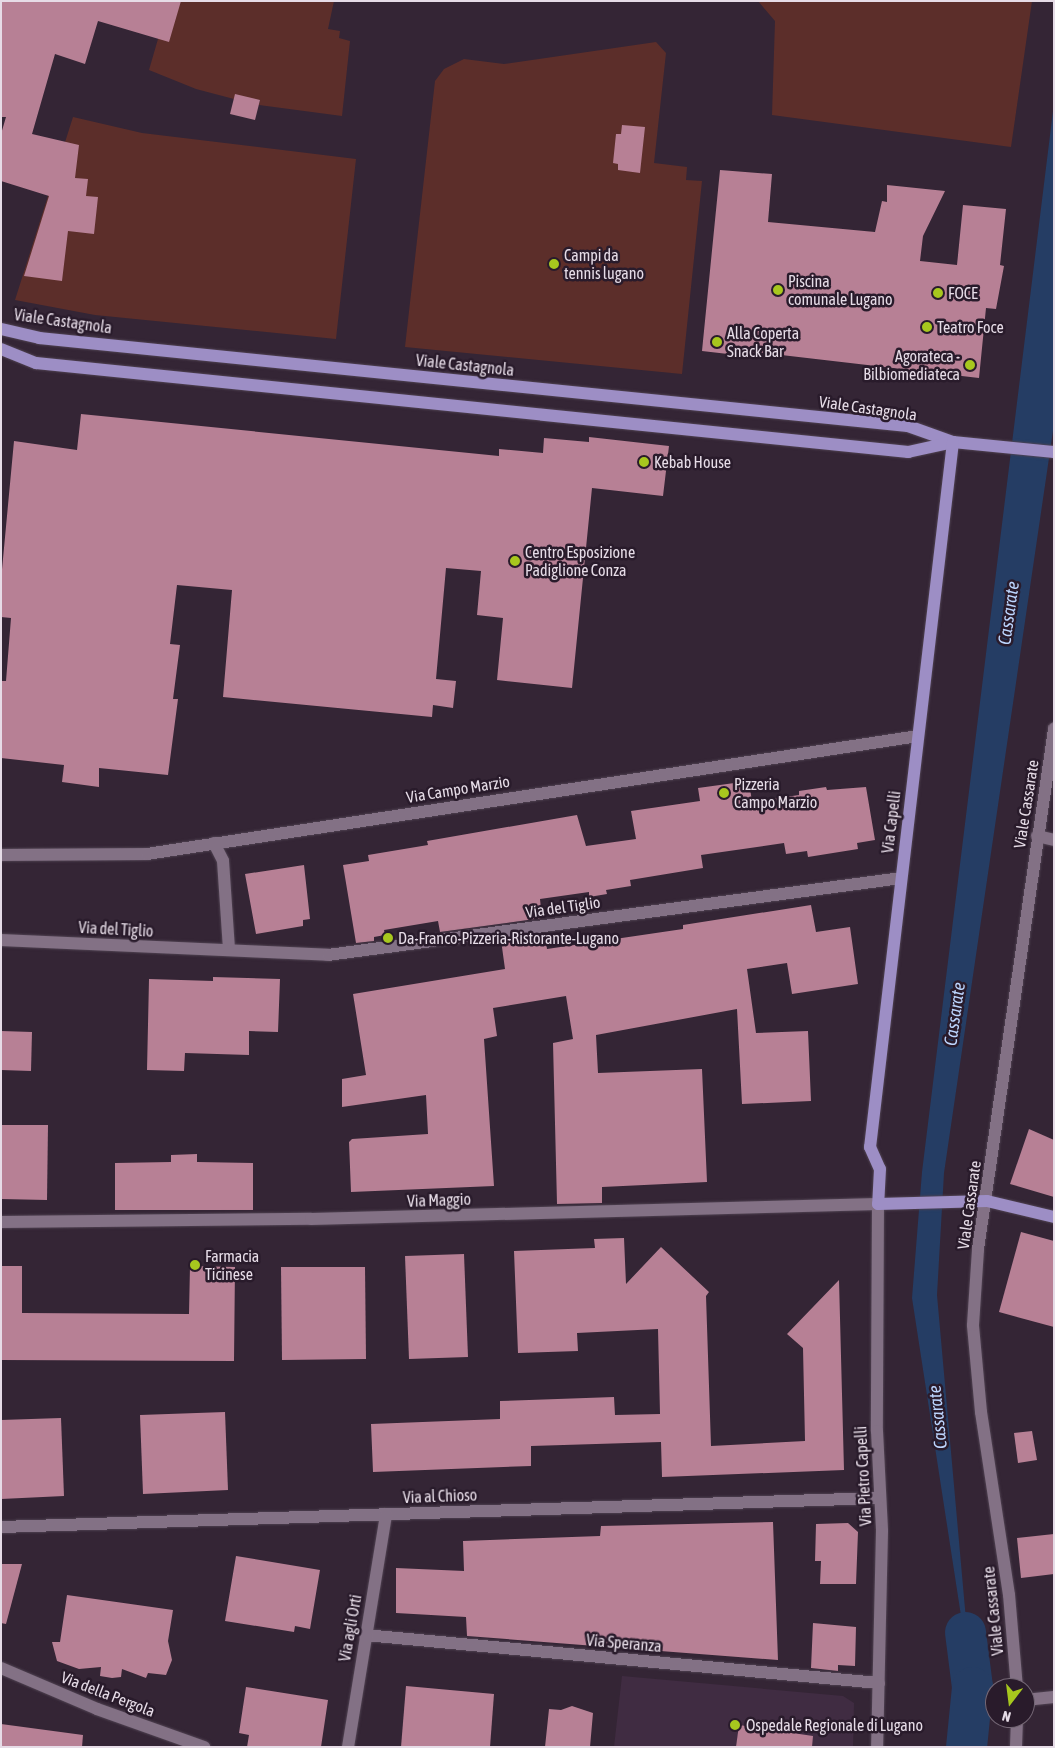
<!DOCTYPE html>
<style>
body{margin:0}
#map{position:relative;width:1055px;height:1748px;overflow:hidden;background:#342535;font-family:"Asap Condensed",sans-serif}
div>[style]{position:absolute}
[style*='--x']{left:calc(var(--x)*1px);top:calc(var(--y)*1px);width:calc(var(--w)*1px);rotate:calc(var(--a)*1deg)}
.built>*{inset:0;background:#402c42}
.green>*{inset:0;background:#5c2e2a}
.water>*{inset:0;background:#253d64}
.river>*{height:41px;margin:-20.5px;padding:0 20.5px;transform-origin:20.5px;border-radius:20.5px;background:#253d64}
.building>*{inset:0;background:#b78095}
.roads{filter:drop-shadow(0 0 1px #504352) drop-shadow(0 0 1px #504352)}
.minor>*{height:12px;margin:-6px;padding:0 6px;transform-origin:6px;border-radius:6px;background:#837185}
.major>*{height:12px;margin:-6px;padding:0 6px;transform-origin:6px;border-radius:6px;background:#9d8ec5}
.dots>*{width:14px;height:14px;translate:-50% -50%;box-sizing:border-box;border:2px solid #291b2b;border-radius:50%}
span{translate:-50% -50%;white-space:nowrap;text-align:center;line-height:1.15;-webkit-text-stroke:5px #291b2b;paint-order:stroke}
.poi-label{font-size:16px;color:#e6dce7}
.left{translate:0 -50%;text-align:left}
.right{translate:-100% -50%;text-align:right}
.street-label{font-size:16px;color:#e6dce7}
.water-label{font-size:18px;color:#bdd6ff;font-style:italic}
.frame{position:absolute;inset:0;border:2px solid #e6dce7;pointer-events:none}
.north{position:absolute;left:985px;top:1678px;width:50px;height:50px;box-sizing:border-box;background:#291b2b;border:1px solid #756876;border-radius:50%;rotate:195deg;font-size:14px;font-weight:700;line-height:20px;text-align:center;color:#e6dce7}
.north::after{content:'';display:block;margin:auto;width:18px;height:22px;background:#a7c71e;clip-path:polygon(50% 0,100% 100%,50% 72%,0 100%)}
</style>
<div id="map">
<div class="built">
<div style="clip-path:polygon(622px 1676px,843px 1696px,854px 1703px,853px 1747px,614px 1747px)"></div>
</div>
<div class="green">
<div style="clip-path:polygon(169px 1px,334px 1px,328px 29px,340px 31px,339px 38px,350px 41px,342px 116px,259px 105px,260px 100px,234px 99px,196px 89px,149px 70px)"></div>
<div style="clip-path:polygon(758px 1px,1032px 1px,1011px 147px,772px 115px,775px 21px)"></div>
<div style="clip-path:polygon(656px 42px,666px 53px,654px 163px,687px 167px,686px 180px,702px 181px,682px 374px,405px 347px,435px 81px,444px 69px,464px 59px,504px 64px)"></div>
<div style="clip-path:polygon(73px 117px,142px 133px,356px 159px,336px 339px,95px 315px,15px 300px)"></div>
</div>
<div class="water">
<div style="clip-path:polygon(1054px 103px,1054px 424px,944px 1173px,937px 1295px,972px 1687px,912px 1298px,922px 1172px)"></div>
</div>
<div class="river">
<div style="--x:965;--y:1632;--w:55;--a:82.7"></div>
<div style="--x:972;--y:1687;--w:60;--a:95.7"></div>
</div>
<div class="building">
<div style="clip-path:polygon(1px 1px,181px 1px,169px 42px,98px 21px,85px 64px,55px 54px,32px 134px,79px 145px,75px 178px,88px 179px,86px 196px,98px 197px,94px 234px,68px 231px,62px 281px,24px 276px,49px 196px,1px 181px,1px 134px,6px 117px,1px 117px)"></div>
<div style="clip-path:polygon(235px 94px,260px 100px,255px 120px,230px 114px)"></div>
<div style="clip-path:polygon(622px 125px,645px 127px,640px 173px,618px 170px,618px 164px,613px 163px,616px 134px,621px 134px)"></div>
<div style="clip-path:polygon(720px 170px,772px 174px,768px 222px,875px 232px,882px 201px,887px 202px,887px 185px,945px 191px,923px 236px,920px 261px,957px 265px,963px 205px,1006px 209px,1000px 265px,1004px 266px,996px 309px,986px 308px,979px 378px,755px 352px,754px 357px,702px 351px)"></div>
<div style="clip-path:polygon(81px 414px,499px 456px,499px 449px,543px 453px,544px 438px,589px 442px,589px 437px,669px 446px,663px 496px,592px 488px,572px 688px,497px 680px,503px 618px,477px 615px,481px 571px,446px 568px,436px 679px,456px 681px,453px 708px,433px 705px,432px 717px,223px 697px,232px 590px,177px 585px,170px 644px,180px 645px,173px 699px,178px 699px,168px 775px,99px 768px,99px 787px,62px 782px,64px 765px,1px 758px,1px 681px,6px 681px,11px 618px,1px 617px,1px 580px,14px 441px,77px 450px)"></div>
<div style="clip-path:polygon(749px 781px,752px 802px,799px 795px,799px 791px,826px 787px,827px 790px,866px 787px,875px 840px,857px 843px,858px 849px,808px 857px,807px 851px,786px 854px,784px 843px,701px 855px,703px 868px,630px 880px,631px 886px,606px 890px,607px 894px,589px 897px,589px 892px,540px 899px,542px 918px,440px 932px,438px 921px,384px 930px,385px 935px,374px 937px,374px 941px,356px 943px,343px 865px,369px 861px,368px 855px,428px 845px,427px 841px,577px 815px,586px 846px,636px 839px,631px 811px,700px 801px,698px 788px)"></div>
<div style="clip-path:polygon(304px 865px,310px 919px,303px 920px,303px 926px,256px 934px,245px 874px)"></div>
<div style="clip-path:polygon(811px 905px,816px 932px,850px 927px,858px 984px,792px 994px,787px 963px,747px 969px,756px 1033px,808px 1031px,811px 1101px,742px 1104px,737px 1009px,596px 1035px,598px 1073px,702px 1069px,707px 1182px,602px 1187px,602px 1203px,557px 1204px,553px 1043px,573px 1039px,566px 996px,493px 1008px,497px 1036px,484px 1039px,494px 1186px,351px 1192px,349px 1142px,352px 1139px,428px 1134px,426px 1095px,342px 1107px,342px 1079px,366px 1075px,353px 994px,505px 969px,501px 940px,545px 934px,547px 949px,683px 929px,683px 925px)"></div>
<div style="clip-path:polygon(213px 977px,280px 979px,278px 1032px,249px 1031px,249px 1055px,185px 1053px,184px 1071px,147px 1070px,149px 979px,213px 981px)"></div>
<div style="clip-path:polygon(1px 1031px,32px 1032px,31px 1071px,1px 1070px)"></div>
<div style="clip-path:polygon(1px 1125px,48px 1125px,47px 1200px,1px 1199px)"></div>
<div style="clip-path:polygon(1029px 1129px,1054px 1140px,1054px 1197px,1010px 1184px)"></div>
<div style="clip-path:polygon(197px 1154px,197px 1162px,253px 1163px,253px 1210px,115px 1210px,115px 1163px,171px 1162px,171px 1155px)"></div>
<div style="clip-path:polygon(1021px 1232px,1054px 1241px,1054px 1327px,999px 1312px)"></div>
<div style="clip-path:polygon(624px 1238px,626px 1284px,661px 1247px,709px 1292px,706px 1296px,711px 1446px,805px 1441px,803px 1348px,787px 1334px,839px 1280px,844px 1470px,662px 1477px,661px 1442px,531px 1446px,531px 1466px,373px 1472px,371px 1424px,500px 1419px,500px 1401px,614px 1397px,615px 1415px,660px 1414px,658px 1329px,577px 1333px,578px 1351px,518px 1353px,514px 1251px,595px 1248px,594px 1239px)"></div>
<div style="clip-path:polygon(464px 1254px,468px 1357px,409px 1359px,405px 1256px)"></div>
<div style="clip-path:polygon(1px 1266px,22px 1266px,22px 1313px,189px 1314px,190px 1266px,235px 1267px,234px 1361px,1px 1360px)"></div>
<div style="clip-path:polygon(281px 1267px,365px 1267px,366px 1359px,282px 1360px)"></div>
<div style="clip-path:polygon(225px 1412px,228px 1490px,143px 1494px,140px 1415px)"></div>
<div style="clip-path:polygon(61px 1418px,64px 1496px,1px 1499px,1px 1420px)"></div>
<div style="clip-path:polygon(1032px 1431px,1037px 1460px,1018px 1463px,1014px 1433px)"></div>
<div style="clip-path:polygon(773px 1522px,778px 1660px,467px 1636px,466px 1617px,396px 1613px,396px 1568px,464px 1571px,463px 1541px,600px 1536px,601px 1526px)"></div>
<div style="clip-path:polygon(848px 1523px,858px 1532px,856px 1584px,820px 1584px,821px 1561px,815px 1561px,816px 1524px)"></div>
<div style="clip-path:polygon(1054px 1534px,1054px 1574px,1021px 1578px,1017px 1538px)"></div>
<div style="clip-path:polygon(236px 1556px,320px 1570px,310px 1629px,295px 1626px,294px 1632px,225px 1621px)"></div>
<div style="clip-path:polygon(1px 1564px,22px 1564px,6px 1624px,1px 1623px)"></div>
<div style="clip-path:polygon(67px 1595px,173px 1610px,168px 1641px,172px 1660px,166px 1675px,148px 1673px,146px 1678px,122px 1669px,121px 1677px,112px 1678px,100px 1676px,101px 1667px,79px 1669px,57px 1661px,52px 1642px,60px 1642px)"></div>
<div style="clip-path:polygon(813px 1623px,856px 1627px,855px 1666px,838px 1665px,838px 1671px,811px 1668px)"></div>
<div style="clip-path:polygon(406px 1686px,494px 1694px,490px 1747px,401px 1747px)"></div>
<div style="clip-path:polygon(246px 1687px,328px 1700px,321px 1747px,247px 1747px,249px 1735px,239px 1733px)"></div>
<div style="clip-path:polygon(572px 1706px,593px 1713px,590px 1747px,545px 1747px,549px 1709px,561px 1710px)"></div>
<div style="clip-path:polygon(1px 1724px,83px 1735px,82px 1747px,1px 1747px)"></div>
<div style="clip-path:polygon(739px 1725px,813px 1736px,812px 1747px,736px 1747px)"></div>
</div>
<div class="roads">
<div class="minor">
<div style="--x:1037;--y:836;--w:17;--a:13"></div>
<div style="--x:214;--y:843;--w:20;--a:63"></div>
<div style="--x:223;--y:861;--w:89;--a:86.1"></div>
<div style="--x:1;--y:855;--w:146;--a:-0.4"></div>
<div style="--x:147;--y:854;--w:780;--a:-8.7"></div>
<div style="--x:1;--y:940;--w:327;--a:2.6"></div>
<div style="--x:328;--y:955;--w:578;--a:-7.65"></div>
<div style="--x:1;--y:1222;--w:310;--a:-0.6"></div>
<div style="--x:311;--y:1219;--w:567;--a:-1.52"></div>
<div style="--x:878;--y:1204;--w:227;--a:90.3"></div>
<div style="--x:877;--y:1431;--w:100;--a:87.1"></div>
<div style="--x:882;--y:1531;--w:216;--a:91.3"></div>
<div style="--x:1;--y:1527;--w:878;--a:-1.89"></div>
<div style="--x:365;--y:1635;--w:516;--a:5.34"></div>
<div style="--x:1;--y:1668;--w:104;--a:23.1"></div>
<div style="--x:97;--y:1709;--w:114;--a:19.6"></div>
<div style="--x:1017;--y:1688;--w:93;--a:-94.9"></div>
<div style="--x:1009;--y:1595;--w:185;--a:-98.7"></div>
<div style="--x:981;--y:1412;--w:87;--a:-95.3"></div>
<div style="--x:973;--y:1325;--w:76;--a:-86.2"></div>
<div style="--x:978;--y:1249;--w:526;--a:-81.68"></div>
<div style="--x:1025;--y:1700;--w:29;--a:-6"></div>
<div style="--x:348;--y:1747;--w:236;--a:-80.7"></div>
<div style="--x:1016;--y:1747;--w:29;--a:-88"></div>
</div>
<div class="major">
<div style="--x:1;--y:329;--w:39;--a:13"></div>
<div style="--x:39;--y:338;--w:873;--a:5.78"></div>
<div style="--x:908;--y:426;--w:48;--a:19.6"></div>
<div style="--x:1;--y:349;--w:38;--a:22"></div>
<div style="--x:36;--y:363;--w:877;--a:5.83"></div>
<div style="--x:908;--y:452;--w:46;--a:-12.5"></div>
<div style="--x:953;--y:442;--w:101;--a:5.7"></div>
<div style="--x:953;--y:442;--w:710;--a:96.71"></div>
<div style="--x:870;--y:1147;--w:24;--a:66"></div>
<div style="--x:880;--y:1169;--w:35;--a:93"></div>
<div style="--x:878;--y:1204;--w:109;--a:-1.6"></div>
<div style="--x:987;--y:1201;--w:69;--a:13.4"></div>
</div>
</div>
<div class="dots">
<div style="left:554px;top:264px;background:#a7c71e"></div>
<div style="left:778px;top:290px;background:#a7c71e"></div>
<div style="left:938px;top:293px;background:#a7c71e"></div>
<div style="left:927px;top:327px;background:#a7c71e"></div>
<div style="left:717px;top:342px;background:#a7c71e"></div>
<div style="left:970px;top:365px;background:#a7c71e"></div>
<div style="left:644px;top:462px;background:#a7c71e"></div>
<div style="left:515px;top:561px;background:#a7c71e"></div>
<div style="left:724px;top:793px;background:#a7c71e"></div>
<div style="left:388px;top:938px;background:#a7c71e"></div>
<div style="left:195px;top:1265px;background:#a7c71e"></div>
<div style="left:735px;top:1725px;background:#a7c71e"></div>
</div>
<div class="poi-label">
<span class="left" style="left:564px;top:264px">Campi da<br>tennis lugano</span>
<span class="left" style="left:788px;top:290px">Piscina<br>comunale Lugano</span>
<span class="left" style="left:948px;top:293px">FOCE</span>
<span class="left" style="left:937px;top:327px">Teatro Foce</span>
<span class="left" style="left:727px;top:342px">Alla Coperta<br>Snack Bar</span>
<span class="right" style="left:960px;top:365px">Agorateca -<br>Bilbiomediateca</span>
<span class="left" style="left:654px;top:462px">Kebab House</span>
<span class="left" style="left:525px;top:561px">Centro Esposizione<br>Padiglione Conza</span>
<span class="left" style="left:734px;top:793px">Pizzeria<br>Campo Marzio</span>
<span class="left" style="left:398px;top:938px">Da-Franco-Pizzeria-Ristorante-Lugano</span>
<span class="left" style="left:205px;top:1265px">Farmacia<br>Ticinese</span>
<span class="left" style="left:746px;top:1725px">Ospedale Regionale di Lugano</span>
</div>
<div class="street-label">
<span style="left:63px;top:321px;rotate:8deg">Viale Castagnola</span>
<span style="left:465px;top:365px;rotate:6deg">Viale Castagnola</span>
<span style="left:868px;top:408px;rotate:8deg">Viale Castagnola</span>
<span style="left:458px;top:789px;rotate:-9deg">Via Campo Marzio</span>
<span style="left:1026px;top:804px;rotate:-81deg">Viale Cassarate</span>
<span style="left:891px;top:822px;rotate:-83deg">Via Capelli</span>
<span style="left:563px;top:907px;rotate:-8deg">Via del Tiglio</span>
<span style="left:116px;top:929px;rotate:3deg">Via del Tiglio</span>
<span style="left:439px;top:1200px;rotate:-2deg">Via Maggio</span>
<span style="left:969px;top:1205px;rotate:-82deg">Viale Cassarate</span>
<span style="left:863px;top:1476px;rotate:-93deg">Via Pietro Capelli</span>
<span style="left:440px;top:1496px;rotate:-2deg">Via al Chioso</span>
<span style="left:993px;top:1611px;rotate:-96deg">Viale Cassarate</span>
<span style="left:350px;top:1628px;rotate:-80deg">Via agli Orti</span>
<span style="left:624px;top:1643px;rotate:5deg">Via Speranza</span>
<span style="left:108px;top:1694px;rotate:21deg">Via della Pergola</span>
</div>
<div class="water-label">
<span style="left:1009px;top:613px;rotate:-82deg">Cassarate</span>
<span style="left:955px;top:1014px;rotate:-82deg">Cassarate</span>
<span style="left:938px;top:1417px;rotate:-96deg">Cassarate</span>
</div>
<div class="frame"></div>
<div class="north">N</div>
</div>
